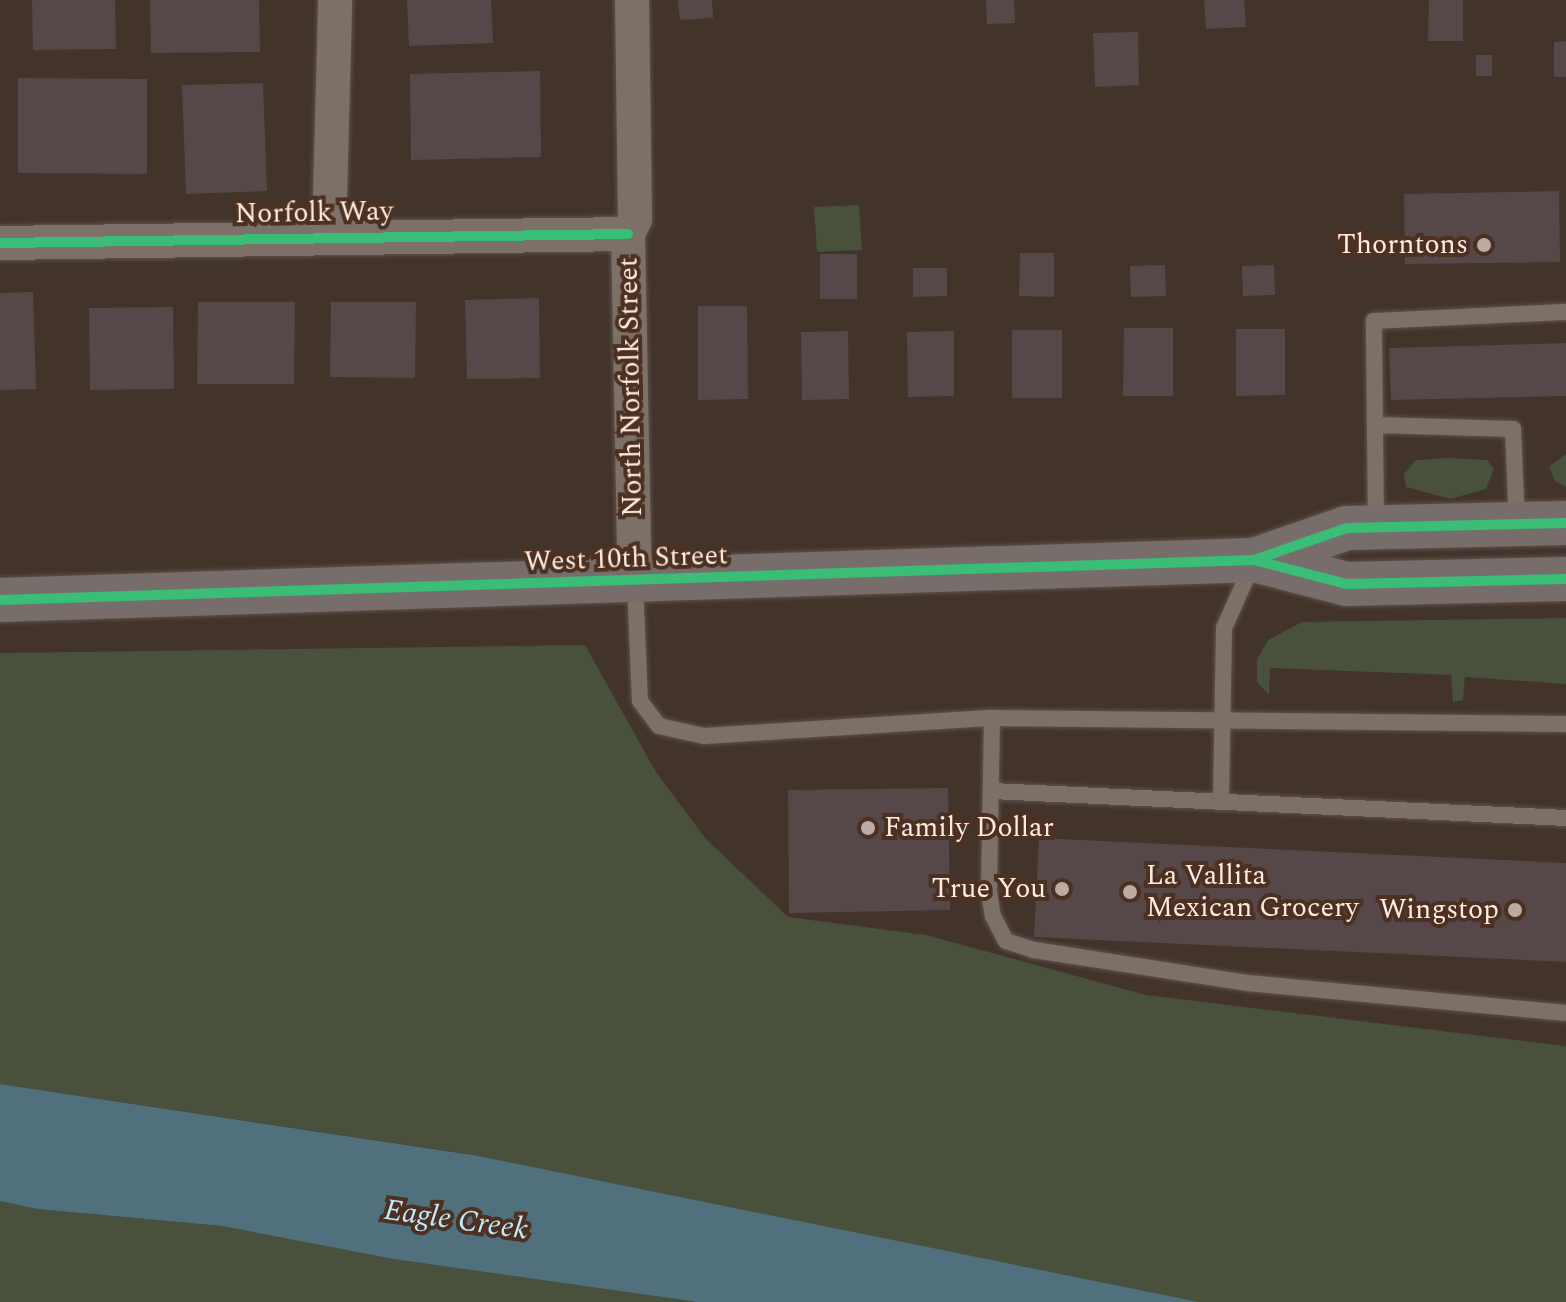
<!DOCTYPE html>
<style>
body{margin:0}
#map{position:relative;width:1566px;height:1302px;overflow:hidden;background:#42332b;font-family:Spectral,serif}
div>[style]{position:absolute}
[style*='--x']{left:calc(var(--x)*1px);top:calc(var(--y)*1px);width:calc(var(--w)*1px);rotate:calc(var(--a)*1deg)}
.green>*{inset:0;background:#49503b}
.water>*{inset:0;background:#51707d}
.building>*{inset:0;background:#564848}
.roads{filter:drop-shadow(0 0 2px #5f524a) drop-shadow(0 0 2px #5f524a)}
.service>*{height:16px;margin:-8px;padding:0 8px;transform-origin:8px;border-radius:8px;background:#7d7069}
.minor>*{height:34px;margin:-17px;padding:0 17px;transform-origin:17px;border-radius:17px;background:#7d7069}
.primary>*{height:44px;margin:-22px;padding:0 22px;transform-origin:22px;border-radius:22px;background:#776e6c}
.cycleway>*{height:10px;margin:-5px;padding:0 5px;transform-origin:5px;border-radius:5px;background:#3abd76}
.dots>*{width:22px;height:22px;translate:-50% -50%;box-sizing:border-box;border:4px solid #4c3021;border-radius:50%}
span{translate:-50% -50%;white-space:nowrap;text-align:center;line-height:1.15;-webkit-text-stroke:8px #4c3021;paint-order:stroke}
.street-label{font-size:28px;color:#feece2}
.poi-label{font-size:28px;color:#feece2}
.right{translate:-100% -50%;text-align:right}
.left{translate:0 -50%;text-align:left}
.water-label{font-size:30px;color:#c3e9f9;font-style:italic}
</style>
<div id="map">
<div class="green">
<div style="clip-path:polygon(859px 205px,862px 250px,817px 252px,814px 207px)"></div>
<div style="clip-path:polygon(1566px 454px,1566px 487px,1555px 481px,1549px 467px)"></div>
<div style="clip-path:polygon(1448px 458px,1487px 460px,1494px 469px,1486px 489px,1450px 499px,1406px 487px,1404px 474px,1416px 460px)"></div>
<div style="clip-path:polygon(1566px 618px,1566px 684px,1465px 677px,1463px 700px,1453px 702px,1451px 675px,1270px 668px,1269px 695px,1257px 682px,1257px 660px,1268px 640px,1302px 622px)"></div>
<div style="clip-path:polygon(585px 645px,656px 772px,706px 839px,788px 917px,926px 935px,1146px 995px,1566px 1046px,1566px 1302px,1199px 1302px,462px 1153px,0 1084px,0 653px)"></div>
<div style="clip-path:polygon(0 1201px,37px 1209px,222px 1226px,393px 1259px,697px 1302px,0 1302px)"></div>
</div>
<div class="water">
<div style="clip-path:polygon(0 1084px,473px 1155px,1199px 1302px,697px 1302px,393px 1259px,222px 1226px,37px 1209px,0 1201px)"></div>
</div>
<div class="building">
<div style="clip-path:polygon(32px 0,115px 0,116px 49px,33px 50px)"></div>
<div style="clip-path:polygon(150px 0,259px 0,260px 52px,151px 53px)"></div>
<div style="clip-path:polygon(407px 0,491px 0,493px 43px,409px 46px)"></div>
<div style="clip-path:polygon(678px 0,712px 0,713px 18px,680px 20px)"></div>
<div style="clip-path:polygon(986px 0,1014px 0,1015px 23px,987px 24px)"></div>
<div style="clip-path:polygon(1204px 0,1244px 0,1246px 27px,1206px 29px)"></div>
<div style="clip-path:polygon(1429px 0,1463px 0,1463px 41px,1428px 41px)"></div>
<div style="clip-path:polygon(1138px 32px,1139px 85px,1095px 87px,1093px 33px)"></div>
<div style="clip-path:polygon(1566px 41px,1566px 77px,1554px 77px,1554px 42px)"></div>
<div style="clip-path:polygon(1476px 55px,1492px 55px,1492px 76px,1476px 76px)"></div>
<div style="clip-path:polygon(540px 71px,541px 157px,411px 160px,410px 74px)"></div>
<div style="clip-path:polygon(18px 78px,147px 79px,147px 174px,18px 173px)"></div>
<div style="clip-path:polygon(263px 83px,267px 191px,186px 194px,182px 85px)"></div>
<div style="clip-path:polygon(1559px 191px,1560px 262px,1405px 264px,1404px 194px)"></div>
<div style="clip-path:polygon(1020px 253px,1054px 253px,1054px 297px,1019px 296px)"></div>
<div style="clip-path:polygon(820px 254px,857px 254px,857px 299px,820px 299px)"></div>
<div style="clip-path:polygon(1165px 265px,1166px 296px,1131px 297px,1130px 266px)"></div>
<div style="clip-path:polygon(1274px 265px,1275px 295px,1243px 296px,1242px 266px)"></div>
<div style="clip-path:polygon(913px 268px,947px 268px,947px 296px,913px 297px)"></div>
<div style="clip-path:polygon(33px 292px,36px 389px,0 390px,0 293px)"></div>
<div style="clip-path:polygon(539px 298px,540px 378px,467px 379px,465px 300px)"></div>
<div style="clip-path:polygon(198px 302px,295px 302px,294px 384px,197px 384px)"></div>
<div style="clip-path:polygon(331px 302px,416px 302px,415px 378px,330px 377px)"></div>
<div style="clip-path:polygon(698px 306px,747px 306px,748px 399px,698px 400px)"></div>
<div style="clip-path:polygon(173px 307px,174px 389px,90px 390px,89px 308px)"></div>
<div style="clip-path:polygon(1124px 328px,1173px 328px,1173px 396px,1123px 396px)"></div>
<div style="clip-path:polygon(1236px 329px,1285px 329px,1285px 395px,1236px 396px)"></div>
<div style="clip-path:polygon(1012px 330px,1062px 330px,1062px 398px,1012px 398px)"></div>
<div style="clip-path:polygon(848px 331px,849px 399px,802px 400px,801px 332px)"></div>
<div style="clip-path:polygon(954px 331px,954px 396px,908px 397px,907px 332px)"></div>
<div style="clip-path:polygon(1566px 343px,1566px 396px,1391px 400px,1389px 348px)"></div>
<div style="clip-path:polygon(948px 788px,950px 910px,789px 913px,788px 790px)"></div>
<div style="clip-path:polygon(1039px 838px,1566px 863px,1566px 962px,1034px 937px)"></div>
</div>
<div class="roads">
<div class="service">
<div style="--x:1375;--y:425;--w:138;--a:1.7"></div>
<div style="--x:1513;--y:429;--w:94;--a:87.6"></div>
<div style="--x:1376;--y:526;--w:205;--a:-90.6"></div>
<div style="--x:1374;--y:321;--w:192;--a:-2.7"></div>
<div style="--x:635;--y:583;--w:118;--a:87.6"></div>
<div style="--x:640;--y:701;--w:31;--a:53"></div>
<div style="--x:659;--y:726;--w:46;--a:12.5"></div>
<div style="--x:704;--y:736;--w:289;--a:-3.6"></div>
<div style="--x:992;--y:718;--w:574;--a:0.6"></div>
<div style="--x:992;--y:718;--w:174;--a:91"></div>
<div style="--x:989;--y:892;--w:24;--a:81"></div>
<div style="--x:993;--y:916;--w:28;--a:63"></div>
<div style="--x:1006;--y:941;--w:29;--a:18"></div>
<div style="--x:1034;--y:950;--w:217;--a:8.8"></div>
<div style="--x:1248;--y:983;--w:319;--a:5.4"></div>
<div style="--x:992;--y:791;--w:575;--a:2.69"></div>
<div style="--x:1221;--y:801;--w:173;--a:-89"></div>
<div style="--x:1224;--y:628;--w:69;--a:-66"></div>
</div>
<div class="minor">
<div style="--x:632;--y:0;--w:219;--a:89.2"></div>
<div style="--x:635;--y:219;--w:17;--a:115"></div>
<div style="--x:628;--y:234;--w:349;--a:88.9"></div>
<div style="--x:329;--y:236;--w:236;--a:-88.5"></div>
<div style="--x:0;--y:243;--w:628;--a:-0.82"></div>
</div>
<div class="primary">
<div style="--x:1254;--y:560;--w:96;--a:14.5"></div>
<div style="--x:1347;--y:584;--w:219;--a:-1.3"></div>
<div style="--x:0;--y:600;--w:1255;--a:-1.83"></div>
<div style="--x:1254;--y:560;--w:98;--a:-19"></div>
<div style="--x:1347;--y:528;--w:219;--a:-1.3"></div>
</div>
</div>
<div class="cycleway">
<div style="--x:0;--y:243;--w:628;--a:-0.82"></div>
<div style="--x:1254;--y:560;--w:96;--a:14.5"></div>
<div style="--x:1347;--y:584;--w:219;--a:-1.3"></div>
<div style="--x:0;--y:600;--w:1255;--a:-1.83"></div>
<div style="--x:1254;--y:560;--w:98;--a:-19"></div>
<div style="--x:1347;--y:528;--w:219;--a:-1.3"></div>
</div>
<div class="dots">
<div style="left:1484px;top:245px;background:#bcaba2"></div>
<div style="left:868px;top:828px;background:#bcaba2"></div>
<div style="left:1062px;top:889px;background:#bcaba2"></div>
<div style="left:1130px;top:892px;background:#bcaba2"></div>
<div style="left:1515px;top:910px;background:#bcaba2"></div>
</div>
<div class="street-label">
<span style="left:314px;top:213px;rotate:-1deg">Norfolk Way</span>
<span style="left:631px;top:387px;rotate:-91deg">North Norfolk Street</span>
<span style="left:626px;top:559px;rotate:-2deg">West 10th Street</span>
</div>
<div class="poi-label">
<span class="right" style="left:1468px;top:245px">Thorntons</span>
<span class="left" style="left:884px;top:828px">Family Dollar</span>
<span class="left" style="left:1146px;top:892px">La Vallita<br>Mexican Grocery</span>
<span class="right" style="left:1046px;top:889px">True You</span>
<span class="right" style="left:1499px;top:910px">Wingstop</span>
</div>
<div class="water-label">
<span style="left:456px;top:1220px;rotate:8deg">Eagle Creek</span>
</div>
</div>
